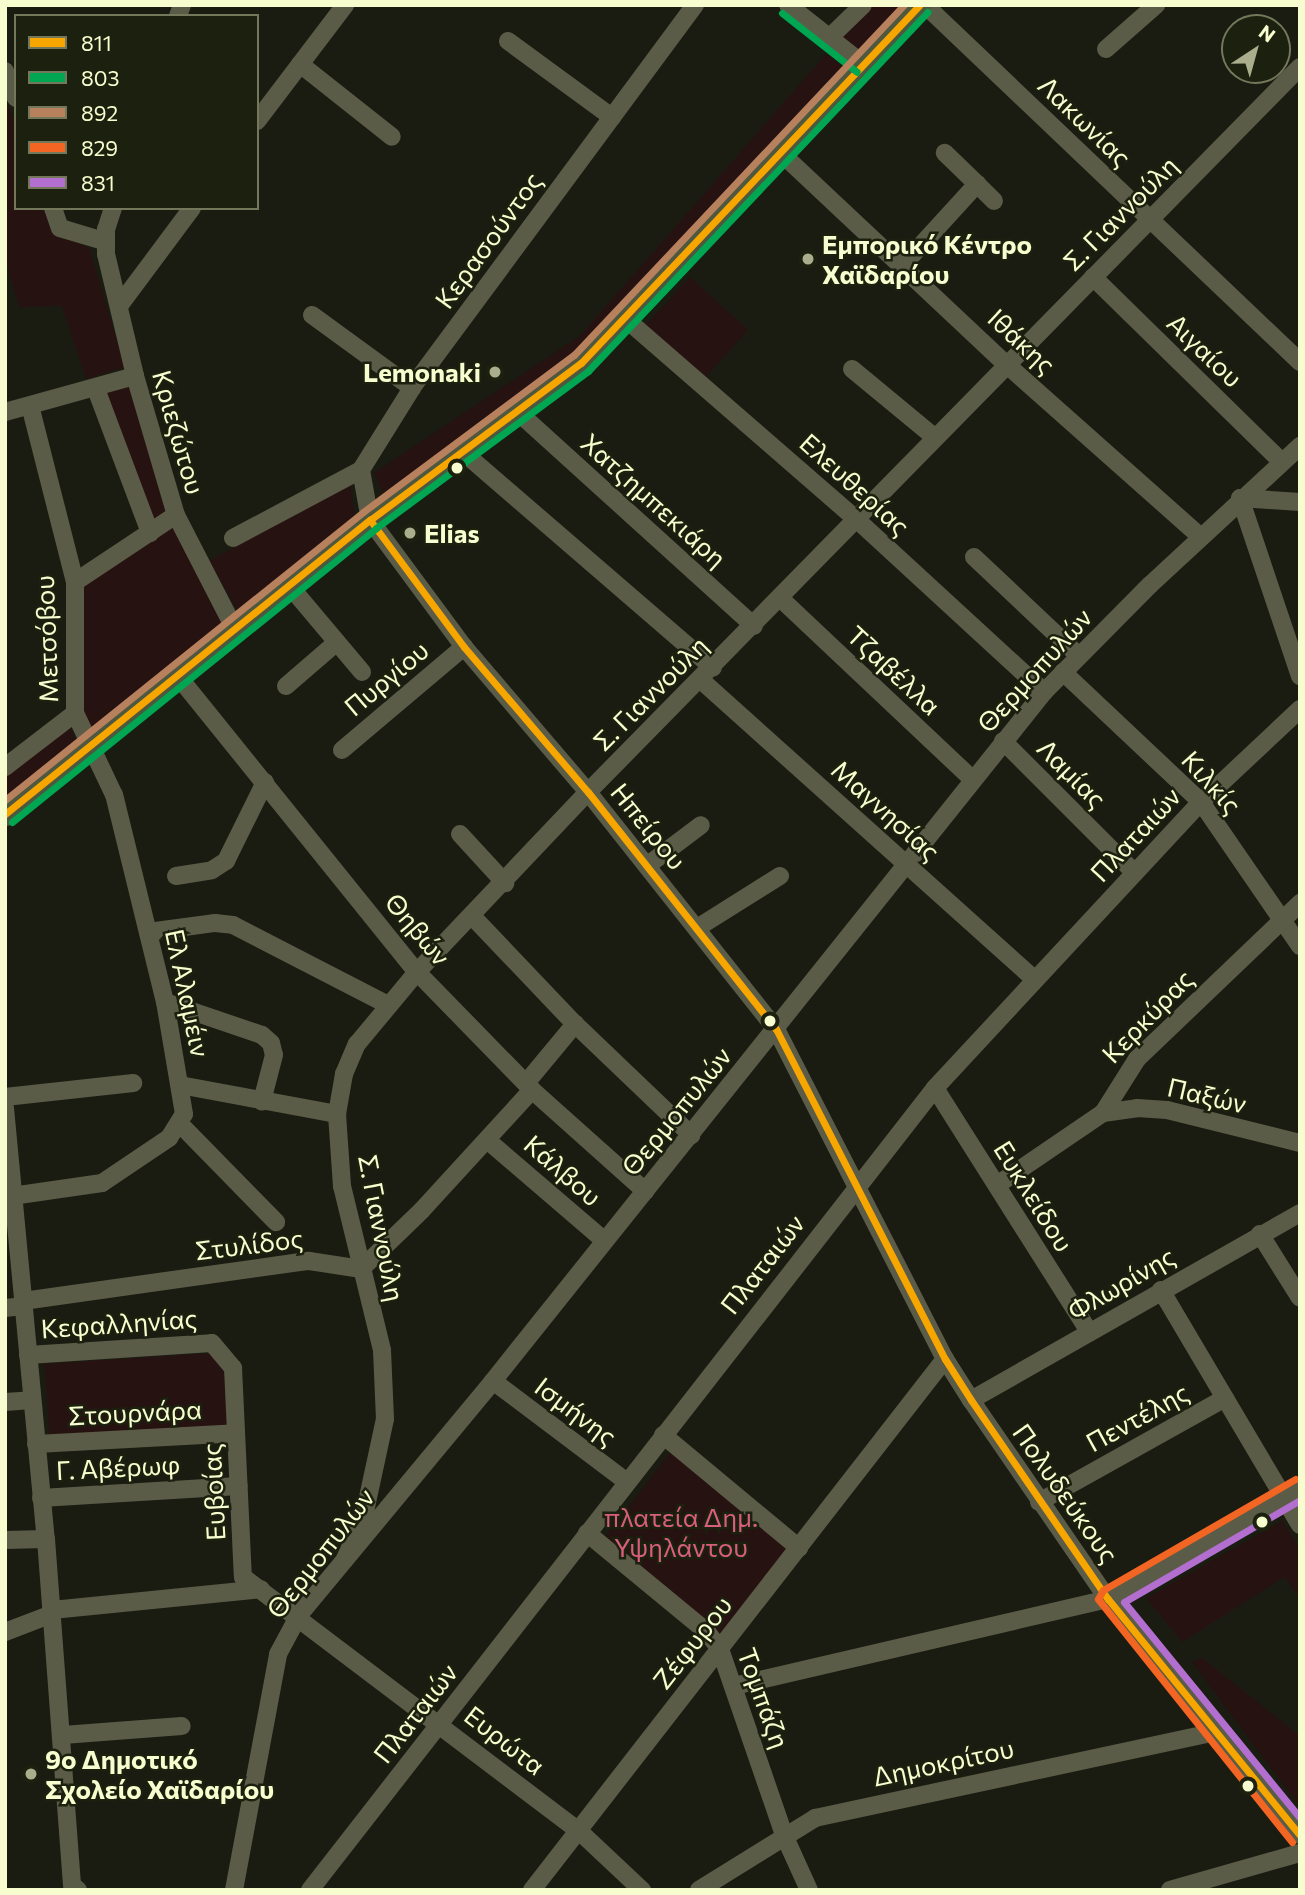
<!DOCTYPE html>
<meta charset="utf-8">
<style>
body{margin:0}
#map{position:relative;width:1305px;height:1895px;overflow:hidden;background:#1a1c12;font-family:Commissioner,sans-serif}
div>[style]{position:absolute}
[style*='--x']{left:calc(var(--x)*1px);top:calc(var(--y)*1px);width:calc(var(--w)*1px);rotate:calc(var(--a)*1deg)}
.green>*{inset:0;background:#271212}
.minor>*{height:18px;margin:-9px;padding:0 9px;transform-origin:9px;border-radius:9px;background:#5b5c47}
.major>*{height:23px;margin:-11.5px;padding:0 11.5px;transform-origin:11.5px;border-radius:11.5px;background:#4e583f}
.bus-1>*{height:7px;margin:-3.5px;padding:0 3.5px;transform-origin:3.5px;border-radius:3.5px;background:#f7a600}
.bus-2>*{height:7px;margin:-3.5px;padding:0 3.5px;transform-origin:3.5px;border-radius:3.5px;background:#00a651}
.bus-3>*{height:7px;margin:-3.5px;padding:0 3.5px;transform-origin:3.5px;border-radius:3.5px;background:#b6815c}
.bus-4>*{height:7px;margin:-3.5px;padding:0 3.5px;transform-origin:3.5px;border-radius:3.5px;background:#f26522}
.bus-5>*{height:7px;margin:-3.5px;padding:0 3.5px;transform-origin:3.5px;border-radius:3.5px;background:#b36fd0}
.dots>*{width:19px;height:19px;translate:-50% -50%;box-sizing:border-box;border:4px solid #1c200e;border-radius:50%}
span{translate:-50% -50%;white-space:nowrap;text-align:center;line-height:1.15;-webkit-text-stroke:5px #1c200e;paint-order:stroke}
.street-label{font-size:26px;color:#f7fdce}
.poi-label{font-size:26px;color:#f7fdce;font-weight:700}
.left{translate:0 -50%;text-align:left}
.right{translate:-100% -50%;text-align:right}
.park-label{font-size:26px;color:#d95e7c}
.frame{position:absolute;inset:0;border:7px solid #f7fdce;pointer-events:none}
.legend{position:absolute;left:14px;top:14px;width:245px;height:196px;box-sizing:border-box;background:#1c200e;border:2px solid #74785b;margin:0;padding:9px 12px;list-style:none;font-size:21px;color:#f7fdce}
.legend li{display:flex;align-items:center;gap:14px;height:35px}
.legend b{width:35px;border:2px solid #74785b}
.north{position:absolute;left:1221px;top:14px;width:70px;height:70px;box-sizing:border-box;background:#1c200e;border:2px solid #74785b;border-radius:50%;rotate:36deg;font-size:19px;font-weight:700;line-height:28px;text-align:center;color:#f7fdce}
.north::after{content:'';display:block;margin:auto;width:24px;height:32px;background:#aaae8c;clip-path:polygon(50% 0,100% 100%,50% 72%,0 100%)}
</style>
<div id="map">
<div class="green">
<div style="clip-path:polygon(873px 5px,915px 5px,862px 59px,837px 39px)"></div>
<div style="clip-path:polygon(827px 53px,849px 72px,590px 345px,384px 496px,374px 473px,580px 336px)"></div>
<div style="clip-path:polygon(7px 101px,16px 126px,16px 208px,47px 208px,56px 233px,89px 248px,125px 367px,86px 379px,62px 306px,19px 307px,5px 258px)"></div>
<div style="clip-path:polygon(690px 277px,748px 330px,703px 380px,644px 327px)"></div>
<div style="clip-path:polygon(130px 384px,169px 511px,153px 522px,103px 393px)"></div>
<div style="clip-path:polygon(350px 484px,355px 515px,238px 611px,209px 561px)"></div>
<div style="clip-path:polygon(173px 525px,226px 626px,95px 735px,78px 712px,81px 586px)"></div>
<div style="clip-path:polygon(67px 723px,78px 744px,5px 799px,5px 771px)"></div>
<div style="clip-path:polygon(212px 1353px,225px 1370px,229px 1428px,50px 1439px,44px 1364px)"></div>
<div style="clip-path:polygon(673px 1449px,787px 1548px,722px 1635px,602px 1541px)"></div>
<div style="clip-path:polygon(1282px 1521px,1300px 1550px,1300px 1598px,1284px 1577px,1182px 1642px,1146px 1598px)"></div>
<div style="clip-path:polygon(1202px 1658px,1300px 1736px,1300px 1807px,1192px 1662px)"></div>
</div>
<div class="minor">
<div style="--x:695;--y:5;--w:476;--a:126.5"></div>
<div style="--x:412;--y:388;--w:97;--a:121.9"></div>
<div style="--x:361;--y:470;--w:51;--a:79.8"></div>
<div style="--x:370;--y:520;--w:158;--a:53.5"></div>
<div style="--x:464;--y:647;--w:191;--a:49.5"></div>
<div style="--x:588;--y:792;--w:303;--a:51.6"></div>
<div style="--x:776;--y:1029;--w:371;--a:62.9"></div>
<div style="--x:945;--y:1359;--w:49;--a:57.6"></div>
<div style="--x:971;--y:1400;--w:242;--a:55.5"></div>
<div style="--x:1108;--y:1599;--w:304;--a:50.9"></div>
<div style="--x:788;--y:5;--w:95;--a:38.2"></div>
<div style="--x:925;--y:5;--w:518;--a:43.59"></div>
<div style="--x:178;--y:16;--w:12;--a:-70"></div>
<div style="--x:829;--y:38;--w:47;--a:-44.1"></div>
<div style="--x:508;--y:41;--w:129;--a:36.2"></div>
<div style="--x:1106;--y:49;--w:67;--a:-41.3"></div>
<div style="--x:300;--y:64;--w:117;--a:38.4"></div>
<div style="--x:5;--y:71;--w:29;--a:68"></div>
<div style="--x:257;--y:121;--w:146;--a:-52.8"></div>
<div style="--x:781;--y:153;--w:308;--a:43.2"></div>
<div style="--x:1006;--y:364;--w:259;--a:41.6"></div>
<div style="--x:977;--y:184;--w:24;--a:45"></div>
<div style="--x:53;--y:208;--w:21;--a:71"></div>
<div style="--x:60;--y:228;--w:46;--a:16.5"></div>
<div style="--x:113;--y:208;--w:22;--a:108"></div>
<div style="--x:106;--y:229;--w:25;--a:90"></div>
<div style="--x:106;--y:254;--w:125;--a:76.6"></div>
<div style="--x:135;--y:376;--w:145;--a:73.6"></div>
<div style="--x:176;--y:515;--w:127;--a:62.8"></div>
<div style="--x:903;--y:265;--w:110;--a:-47.6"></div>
<div style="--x:977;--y:184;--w:45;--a:-135.9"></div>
<div style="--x:1093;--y:277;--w:263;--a:44.4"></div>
<div style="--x:119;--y:306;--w:122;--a:-53.3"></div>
<div style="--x:312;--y:315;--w:124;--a:36.1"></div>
<div style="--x:627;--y:320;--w:302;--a:41"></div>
<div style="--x:855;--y:518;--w:257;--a:42.6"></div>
<div style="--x:852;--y:369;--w:105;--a:39.6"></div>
<div style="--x:96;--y:389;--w:154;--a:69.4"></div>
<div style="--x:5;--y:412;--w:135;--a:-15.5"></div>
<div style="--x:519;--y:413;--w:317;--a:42.2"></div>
<div style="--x:463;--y:452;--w:330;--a:40.8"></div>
<div style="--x:1300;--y:502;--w:60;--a:-176.2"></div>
<div style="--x:1240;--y:498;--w:188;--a:71.4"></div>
<div style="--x:233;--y:538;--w:145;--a:-28"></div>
<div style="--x:974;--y:557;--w:144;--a:43.3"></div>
<div style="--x:75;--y:582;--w:121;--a:-33.6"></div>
<div style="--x:288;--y:584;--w:115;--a:49.9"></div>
<div style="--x:780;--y:598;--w:265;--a:43.3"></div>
<div style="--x:1063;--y:672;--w:190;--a:43.3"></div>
<div style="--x:1201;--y:802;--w:175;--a:55.5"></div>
<div style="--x:177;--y:675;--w:382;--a:51.1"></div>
<div style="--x:417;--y:972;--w:165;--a:45.7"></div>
<div style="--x:532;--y:1090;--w:152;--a:41.8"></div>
<div style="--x:702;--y:681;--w:446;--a:41.9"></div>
<div style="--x:286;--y:686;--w:67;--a:-40.8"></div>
<div style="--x:1003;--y:741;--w:185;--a:45"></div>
<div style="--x:342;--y:750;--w:160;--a:-40.2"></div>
<div style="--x:5;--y:767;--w:88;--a:-37.6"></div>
<div style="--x:460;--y:834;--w:67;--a:47.4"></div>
<div style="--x:648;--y:865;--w:66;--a:-37"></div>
<div style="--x:176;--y:876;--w:36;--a:-9"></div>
<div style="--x:212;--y:870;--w:17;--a:-33"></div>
<div style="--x:226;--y:861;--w:88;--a:-63.7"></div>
<div style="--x:472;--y:916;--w:149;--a:46.4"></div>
<div style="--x:575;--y:1024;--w:161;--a:43.7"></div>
<div style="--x:697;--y:928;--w:98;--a:-32.1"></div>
<div style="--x:148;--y:932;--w:68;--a:-7.7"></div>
<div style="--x:215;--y:923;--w:18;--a:6"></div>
<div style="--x:233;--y:925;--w:174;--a:27.3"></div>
<div style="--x:165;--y:1002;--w:102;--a:18.8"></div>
<div style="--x:262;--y:1035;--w:12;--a:42"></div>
<div style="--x:271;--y:1043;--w:12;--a:76"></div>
<div style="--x:274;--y:1055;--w:48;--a:104.6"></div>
<div style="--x:526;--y:1083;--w:77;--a:-50.3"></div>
<div style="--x:180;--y:1085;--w:160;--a:10.5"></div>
<div style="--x:935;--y:1088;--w:289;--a:57.7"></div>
<div style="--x:5;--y:1097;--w:129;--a:-6.2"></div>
<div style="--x:5;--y:1108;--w:433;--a:84.6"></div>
<div style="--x:46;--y:1539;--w:347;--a:85.7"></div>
<div style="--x:72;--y:1885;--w:8;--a:40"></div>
<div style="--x:1103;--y:1113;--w:34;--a:-8"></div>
<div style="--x:1137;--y:1108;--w:30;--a:4"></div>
<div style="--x:1167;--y:1110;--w:137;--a:13.9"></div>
<div style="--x:181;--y:1125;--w:136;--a:45.6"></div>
<div style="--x:487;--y:1140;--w:155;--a:40.6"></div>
<div style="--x:997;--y:1185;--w:128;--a:-34.2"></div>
<div style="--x:1103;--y:1113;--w:64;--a:-57.8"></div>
<div style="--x:1137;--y:1059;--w:226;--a:-43.7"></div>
<div style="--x:5;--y:1197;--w:98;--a:-8.2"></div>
<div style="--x:102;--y:1183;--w:81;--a:-33.9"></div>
<div style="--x:169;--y:1138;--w:28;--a:-58"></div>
<div style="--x:184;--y:1114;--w:114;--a:-99.6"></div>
<div style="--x:165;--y:1002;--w:213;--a:-103.8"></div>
<div style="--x:114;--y:795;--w:91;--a:-115.4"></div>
<div style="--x:75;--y:713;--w:131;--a:-90"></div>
<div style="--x:75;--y:582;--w:182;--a:-104.3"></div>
<div style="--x:1260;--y:1234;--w:75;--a:58"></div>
<div style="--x:1161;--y:1290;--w:273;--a:59.4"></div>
<div style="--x:23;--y:1301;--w:289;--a:-8"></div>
<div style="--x:309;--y:1261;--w:53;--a:8.7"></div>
<div style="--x:361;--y:1269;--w:85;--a:-44"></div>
<div style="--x:422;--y:1210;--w:163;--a:-47.5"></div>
<div style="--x:5;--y:1308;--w:18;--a:-6"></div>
<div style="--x:28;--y:1355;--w:184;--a:-3.7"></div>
<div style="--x:212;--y:1343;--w:33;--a:50"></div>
<div style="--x:233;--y:1368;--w:209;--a:87.3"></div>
<div style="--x:243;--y:1577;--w:420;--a:37.1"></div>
<div style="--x:578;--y:1830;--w:88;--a:43.2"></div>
<div style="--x:493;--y:1381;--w:168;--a:37"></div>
<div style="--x:971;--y:1400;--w:378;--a:-29.6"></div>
<div style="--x:5;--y:1402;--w:27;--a:-4"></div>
<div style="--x:663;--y:1435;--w:177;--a:39.7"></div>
<div style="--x:36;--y:1444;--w:200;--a:-3.1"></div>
<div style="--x:41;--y:1498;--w:198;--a:-3.5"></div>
<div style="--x:1039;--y:1502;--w:213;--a:-29.2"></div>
<div style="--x:587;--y:1533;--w:156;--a:39.5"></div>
<div style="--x:707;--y:1632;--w:21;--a:53"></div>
<div style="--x:720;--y:1649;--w:197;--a:71"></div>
<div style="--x:784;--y:1835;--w:60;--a:65.6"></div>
<div style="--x:5;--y:1540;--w:41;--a:-1.4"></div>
<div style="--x:345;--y:1559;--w:47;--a:-66.2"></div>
<div style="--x:364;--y:1516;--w:99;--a:-77.8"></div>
<div style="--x:385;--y:1419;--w:69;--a:-92.5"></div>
<div style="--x:382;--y:1350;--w:169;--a:-103.7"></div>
<div style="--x:342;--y:1186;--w:72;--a:-94"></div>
<div style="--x:337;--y:1114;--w:41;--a:-80.1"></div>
<div style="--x:344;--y:1074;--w:33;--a:-67"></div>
<div style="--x:357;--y:1044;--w:94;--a:-50.2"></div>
<div style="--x:417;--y:972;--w:248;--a:-46.5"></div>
<div style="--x:588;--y:792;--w:1016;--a:-45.52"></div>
<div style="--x:52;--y:1610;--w:210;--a:-5.7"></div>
<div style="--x:5;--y:1632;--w:50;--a:-21"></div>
<div style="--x:734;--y:1686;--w:384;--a:-13.1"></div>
<div style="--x:1108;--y:1599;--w:222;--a:-30"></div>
<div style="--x:63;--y:1735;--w:119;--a:-4.3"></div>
<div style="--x:234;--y:1890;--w:240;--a:-79.4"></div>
<div style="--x:278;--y:1654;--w:44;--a:-61.7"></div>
<div style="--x:299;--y:1615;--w:304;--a:-50.3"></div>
<div style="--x:493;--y:1381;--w:882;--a:-51.35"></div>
<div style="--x:1044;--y:692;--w:151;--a:-45.3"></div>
<div style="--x:1150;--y:585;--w:205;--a:-42.8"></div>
<div style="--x:310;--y:1890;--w:1017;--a:-52.07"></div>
<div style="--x:935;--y:1088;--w:391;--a:-47.1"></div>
<div style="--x:1201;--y:802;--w:136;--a:-43.2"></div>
<div style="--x:532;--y:1890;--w:673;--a:-52.13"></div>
<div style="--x:699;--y:1890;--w:137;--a:-31.8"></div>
<div style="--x:815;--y:1818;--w:410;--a:-12.1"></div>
<div style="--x:1170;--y:1890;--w:135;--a:-15.9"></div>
</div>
<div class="major">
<div style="--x:5;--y:814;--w:469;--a:-38.9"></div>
<div style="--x:370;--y:520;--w:263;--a:-36.7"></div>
<div style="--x:581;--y:363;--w:492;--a:-46.6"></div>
</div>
<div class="bus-1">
<div style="--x:370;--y:520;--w:158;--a:53.5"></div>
<div style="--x:464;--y:647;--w:191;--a:49.5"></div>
<div style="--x:588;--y:792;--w:303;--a:51.6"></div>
<div style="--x:776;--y:1029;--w:371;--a:62.9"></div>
<div style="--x:945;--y:1359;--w:49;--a:57.6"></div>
<div style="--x:971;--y:1400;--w:242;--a:55.5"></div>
<div style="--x:1108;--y:1599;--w:304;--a:50.9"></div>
<div style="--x:5;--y:814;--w:469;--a:-38.9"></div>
<div style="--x:370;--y:520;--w:263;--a:-36.7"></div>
<div style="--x:581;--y:363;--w:492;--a:-46.6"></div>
</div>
<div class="bus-2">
<div style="--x:782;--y:13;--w:95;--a:38.2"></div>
<div style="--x:12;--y:822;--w:468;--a:-38.9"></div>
<div style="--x:376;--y:528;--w:264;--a:-36.5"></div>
<div style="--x:588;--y:371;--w:494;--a:-46.6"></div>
</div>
<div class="bus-3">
<div style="--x:5;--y:800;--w:459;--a:-38.8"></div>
<div style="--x:363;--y:512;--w:263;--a:-36.7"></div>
<div style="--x:574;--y:355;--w:481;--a:-46.7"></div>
</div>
<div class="bus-4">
<div style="--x:1292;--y:1842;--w:311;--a:-128.6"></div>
<div style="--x:1098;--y:1599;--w:10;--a:-61"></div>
<div style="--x:1103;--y:1590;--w:222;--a:-30"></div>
</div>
<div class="bus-5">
<div style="--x:1300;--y:1500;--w:203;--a:149.9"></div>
<div style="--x:1124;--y:1602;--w:279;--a:50.8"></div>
</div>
<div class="dots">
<div style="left:808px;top:259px;background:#aaae8c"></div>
<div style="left:495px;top:372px;background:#aaae8c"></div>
<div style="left:457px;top:468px;background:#f7fdce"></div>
<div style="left:410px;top:533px;background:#aaae8c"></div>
<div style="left:770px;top:1021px;background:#f7fdce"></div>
<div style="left:1262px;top:1522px;background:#f7fdce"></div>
<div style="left:31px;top:1774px;background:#aaae8c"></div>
<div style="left:1248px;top:1786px;background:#f7fdce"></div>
</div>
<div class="street-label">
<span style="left:1085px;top:121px;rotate:44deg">Λακωνίας</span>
<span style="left:1120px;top:213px;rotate:-45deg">Σ. Γιαννούλη</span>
<span style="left:488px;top:240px;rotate:-54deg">Κερασούντος</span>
<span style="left:1022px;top:341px;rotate:43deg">Ιθάκης</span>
<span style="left:1205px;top:350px;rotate:44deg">Αιγαίου</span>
<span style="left:179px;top:432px;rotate:74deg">Κριεζώτου</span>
<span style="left:855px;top:484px;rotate:42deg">Ελευθερίας</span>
<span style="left:654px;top:500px;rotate:42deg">Χατζημπεκιάρη</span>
<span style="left:46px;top:639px;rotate:-92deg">Μετσόβου</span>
<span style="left:894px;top:670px;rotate:43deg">Τζαβέλλα</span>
<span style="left:1034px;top:670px;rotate:-48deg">Θερμοπυλών</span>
<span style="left:386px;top:678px;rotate:-40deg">Πυργίου</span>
<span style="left:650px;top:693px;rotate:-45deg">Σ. Γιαννούλη</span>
<span style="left:1072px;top:773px;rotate:45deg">Λαμίας</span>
<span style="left:1212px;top:782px;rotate:48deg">Κιλκίς</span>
<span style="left:886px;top:810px;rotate:42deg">Μαγνησίας</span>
<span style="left:649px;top:826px;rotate:51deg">Ηπείρου</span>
<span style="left:1135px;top:834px;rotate:-47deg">Πλαταιών</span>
<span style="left:418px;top:929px;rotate:50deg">Θηβών</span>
<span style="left:188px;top:993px;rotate:78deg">Ελ Αλαμέιν</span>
<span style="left:1147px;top:1016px;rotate:-46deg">Κερκύρας</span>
<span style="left:1207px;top:1095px;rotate:13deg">Παξών</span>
<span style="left:676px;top:1111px;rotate:-51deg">Θερμοπυλών</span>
<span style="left:563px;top:1170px;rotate:41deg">Κάλβου</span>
<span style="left:1034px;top:1196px;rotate:58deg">Ευκλείδου</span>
<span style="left:382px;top:1228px;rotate:79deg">Σ. Γιαννούλη</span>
<span style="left:249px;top:1244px;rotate:-7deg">Στυλίδος</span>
<span style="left:762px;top:1264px;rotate:-52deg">Πλαταιών</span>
<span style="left:1121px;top:1283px;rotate:-30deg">Φλωρίνης</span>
<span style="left:119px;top:1323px;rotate:-4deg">Κεφαλληνίας</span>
<span style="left:576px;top:1411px;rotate:37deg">Ισμήνης</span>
<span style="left:135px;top:1412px;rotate:-3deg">Στουρνάρα</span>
<span style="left:1137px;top:1417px;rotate:-29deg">Πεντέλης</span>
<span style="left:118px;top:1467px;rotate:-3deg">Γ. Αβέρωφ</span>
<span style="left:213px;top:1492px;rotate:-93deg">Ευβοίας</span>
<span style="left:1066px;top:1493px;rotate:55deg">Πολυδεύκους</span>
<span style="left:320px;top:1553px;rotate:-52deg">Θερμοπυλών</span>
<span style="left:692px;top:1642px;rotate:-52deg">Ζέφυρου</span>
<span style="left:764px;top:1698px;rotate:70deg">Τομπάζη</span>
<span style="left:415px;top:1713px;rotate:-52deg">Πλαταιών</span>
<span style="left:505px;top:1740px;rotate:38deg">Ευρώτα</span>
<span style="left:943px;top:1762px;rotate:-12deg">Δημοκρίτου</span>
</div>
<div class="poi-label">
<span class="left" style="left:822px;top:259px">Εμπορικό Κέντρο<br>Χαϊδαρίου</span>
<span class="right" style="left:481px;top:372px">Lemonaki</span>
<span class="left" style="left:424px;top:533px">Elias</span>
<span class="left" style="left:45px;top:1774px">9ο Δημοτικό<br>Σχολείο Χαϊδαρίου</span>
</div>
<div class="park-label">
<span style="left:681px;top:1532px">πλατεία Δημ.<br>Υψηλάντου</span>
</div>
<div class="frame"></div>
<ul class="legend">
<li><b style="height:9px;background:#f7a600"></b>811</li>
<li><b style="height:9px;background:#00a651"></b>803</li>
<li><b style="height:9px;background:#b6815c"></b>892</li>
<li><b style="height:9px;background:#f26522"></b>829</li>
<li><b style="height:9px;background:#b36fd0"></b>831</li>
</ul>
<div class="north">N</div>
</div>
